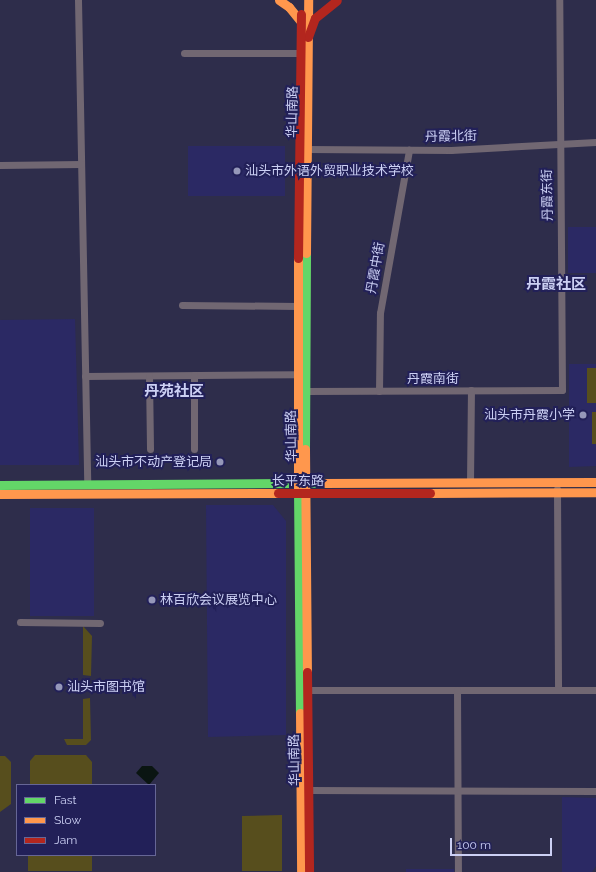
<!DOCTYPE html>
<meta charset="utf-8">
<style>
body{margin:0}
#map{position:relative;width:596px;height:872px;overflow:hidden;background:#2e2d4b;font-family:Raleway,"Noto Sans SC",sans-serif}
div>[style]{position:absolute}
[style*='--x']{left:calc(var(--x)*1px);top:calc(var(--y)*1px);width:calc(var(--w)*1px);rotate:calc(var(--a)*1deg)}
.built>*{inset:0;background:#2b2964}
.green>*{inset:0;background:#574e1d}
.water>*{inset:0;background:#0a1512}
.street>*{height:7px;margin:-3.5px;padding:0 3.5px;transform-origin:3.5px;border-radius:3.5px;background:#716772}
.fast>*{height:9px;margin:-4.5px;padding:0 4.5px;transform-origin:4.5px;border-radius:4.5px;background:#63d668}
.slow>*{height:9px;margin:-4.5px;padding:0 4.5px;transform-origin:4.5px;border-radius:4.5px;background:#ff974d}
.jam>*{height:9px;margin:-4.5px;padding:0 4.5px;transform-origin:4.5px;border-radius:4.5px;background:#b3261e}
.dots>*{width:11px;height:11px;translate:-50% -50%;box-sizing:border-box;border:2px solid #222058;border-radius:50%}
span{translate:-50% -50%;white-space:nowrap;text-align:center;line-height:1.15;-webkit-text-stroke:4px #222058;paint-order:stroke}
.street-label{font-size:13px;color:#ccd0f4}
.poi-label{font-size:13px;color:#ccd0f4}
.left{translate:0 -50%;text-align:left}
.right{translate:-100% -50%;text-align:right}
.quarter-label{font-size:15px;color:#ccd0f4;font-weight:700}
.legend{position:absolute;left:16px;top:784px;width:140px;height:72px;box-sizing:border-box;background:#222058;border:1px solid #666696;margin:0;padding:5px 7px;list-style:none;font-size:12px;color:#ccd0f4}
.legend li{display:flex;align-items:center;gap:8px;height:20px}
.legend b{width:20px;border:1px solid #666696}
.scale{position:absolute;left:450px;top:838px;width:102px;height:18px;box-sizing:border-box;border:2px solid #ccd0f4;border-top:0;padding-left:5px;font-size:12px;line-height:14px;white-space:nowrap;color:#ccd0f4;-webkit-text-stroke:3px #222058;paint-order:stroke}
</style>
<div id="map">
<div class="built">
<div style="clip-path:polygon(188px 146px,285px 146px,285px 196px,188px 196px)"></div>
<div style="clip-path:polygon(568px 227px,596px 227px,596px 273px,568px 273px)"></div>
<div style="clip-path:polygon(75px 319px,79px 465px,0 465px,0 320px)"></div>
<div style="clip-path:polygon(569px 364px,596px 364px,596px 466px,569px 467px)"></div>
<div style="clip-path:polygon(206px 505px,273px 505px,286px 521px,286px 735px,208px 737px)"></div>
<div style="clip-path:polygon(30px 508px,94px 508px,94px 616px,30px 616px)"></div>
<div style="clip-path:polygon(562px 797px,596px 798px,596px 866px,592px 872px,562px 872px)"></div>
<div style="clip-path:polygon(406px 869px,454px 869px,454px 872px,406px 872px)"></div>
</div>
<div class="green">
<div style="clip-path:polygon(587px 368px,596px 368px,596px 403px,587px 403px)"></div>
<div style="clip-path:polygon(592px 412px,596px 412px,596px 444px,592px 444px)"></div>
<div style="clip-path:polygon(83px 626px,92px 636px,91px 676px,83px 675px)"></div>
<div style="clip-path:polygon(90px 698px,91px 740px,86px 745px,67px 745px,64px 739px,83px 739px,83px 699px)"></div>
<div style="clip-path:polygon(35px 755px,86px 755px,92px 762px,92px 785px,30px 785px,30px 761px)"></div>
<div style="clip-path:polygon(0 756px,5px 756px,11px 762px,11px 804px,0 812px)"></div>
<div style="clip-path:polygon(282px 815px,282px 871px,242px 871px,242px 816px)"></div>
<div style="clip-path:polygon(28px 855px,92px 855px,92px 871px,28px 871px)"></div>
</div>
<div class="water">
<div style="clip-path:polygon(142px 766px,152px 766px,159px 773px,149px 785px,136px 773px)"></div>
</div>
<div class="street">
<div style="--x:78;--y:0;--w:485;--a:88.9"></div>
<div style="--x:184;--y:53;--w:116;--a:0"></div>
<div style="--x:306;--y:149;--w:145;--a:0.4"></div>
<div style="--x:451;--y:150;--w:145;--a:-3.2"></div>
<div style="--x:0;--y:165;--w:81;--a:-0.7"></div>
<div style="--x:182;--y:305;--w:116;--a:0.5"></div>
<div style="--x:85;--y:376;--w:213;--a:-0.5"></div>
<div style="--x:149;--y:376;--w:73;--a:89.2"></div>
<div style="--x:305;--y:391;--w:257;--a:-0.2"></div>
<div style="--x:562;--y:390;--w:390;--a:-90.4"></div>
<div style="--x:379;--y:391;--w:78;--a:-89.3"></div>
<div style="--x:380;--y:313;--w:166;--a:-79.9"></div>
<div style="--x:194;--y:449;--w:74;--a:-90"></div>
<div style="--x:470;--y:483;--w:93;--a:-89.4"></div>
<div style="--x:557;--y:489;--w:201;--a:89.7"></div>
<div style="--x:20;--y:622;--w:80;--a:0.7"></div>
<div style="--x:307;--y:690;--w:289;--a:0"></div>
<div style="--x:457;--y:690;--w:182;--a:89.7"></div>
<div style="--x:308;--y:790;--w:288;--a:0.2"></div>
</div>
<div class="fast">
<div style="--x:305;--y:449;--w:196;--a:-89.7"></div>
<div style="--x:0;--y:485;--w:323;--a:-0.4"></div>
<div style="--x:298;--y:487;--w:226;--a:89.5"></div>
</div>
<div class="slow">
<div style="--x:279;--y:0;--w:12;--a:35"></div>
<div style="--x:289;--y:7;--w:19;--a:51"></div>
<div style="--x:306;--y:253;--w:253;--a:-89.5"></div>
<div style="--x:305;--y:449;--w:223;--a:89.5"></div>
<div style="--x:323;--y:483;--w:273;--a:-0.2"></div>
<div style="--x:298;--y:487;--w:229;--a:-90"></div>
<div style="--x:430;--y:493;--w:166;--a:-0.3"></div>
<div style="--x:0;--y:494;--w:278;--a:-0.2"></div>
<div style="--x:300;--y:713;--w:159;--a:89.6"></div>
</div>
<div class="jam">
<div style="--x:308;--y:37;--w:20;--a:-70"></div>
<div style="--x:315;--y:18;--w:28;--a:-39"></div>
<div style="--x:298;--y:258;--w:244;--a:-89.3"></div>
<div style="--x:278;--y:493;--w:152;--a:0"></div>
<div style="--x:307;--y:672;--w:200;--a:89.4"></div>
</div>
<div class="dots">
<div style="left:237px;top:171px;background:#9597b9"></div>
<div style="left:583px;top:415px;background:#9597b9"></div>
<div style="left:220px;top:462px;background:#9597b9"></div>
<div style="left:152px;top:600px;background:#9597b9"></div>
<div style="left:59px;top:687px;background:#9597b9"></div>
</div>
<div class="street-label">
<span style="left:293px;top:112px;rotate:-89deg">华山南路</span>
<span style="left:451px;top:137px;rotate:-1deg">丹霞北街</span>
<span style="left:548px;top:195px;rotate:-91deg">丹霞东街</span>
<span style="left:376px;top:268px;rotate:-80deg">丹霞中街</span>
<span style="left:433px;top:379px">丹霞南街</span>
<span style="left:292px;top:436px;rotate:-91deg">华山南路</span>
<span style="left:298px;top:481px">长平东路</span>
<span style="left:295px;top:760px;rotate:-91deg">华山南路</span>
</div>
<div class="poi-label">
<span class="left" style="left:245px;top:171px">汕头市外语外贸职业技术学校</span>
<span class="right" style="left:575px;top:415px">汕头市丹霞小学</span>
<span class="right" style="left:212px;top:462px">汕头市不动产登记局</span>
<span class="left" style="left:160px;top:600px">林百欣会议展览中心</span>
<span class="left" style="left:67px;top:687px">汕头市图书馆</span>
</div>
<div class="quarter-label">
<span style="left:556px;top:285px">丹霞社区</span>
<span style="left:174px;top:392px">丹苑社区</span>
</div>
<ul class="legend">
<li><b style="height:5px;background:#63d668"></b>Fast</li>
<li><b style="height:5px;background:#ff974d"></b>Slow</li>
<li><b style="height:5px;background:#b3261e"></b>Jam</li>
</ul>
<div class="scale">100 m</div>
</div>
